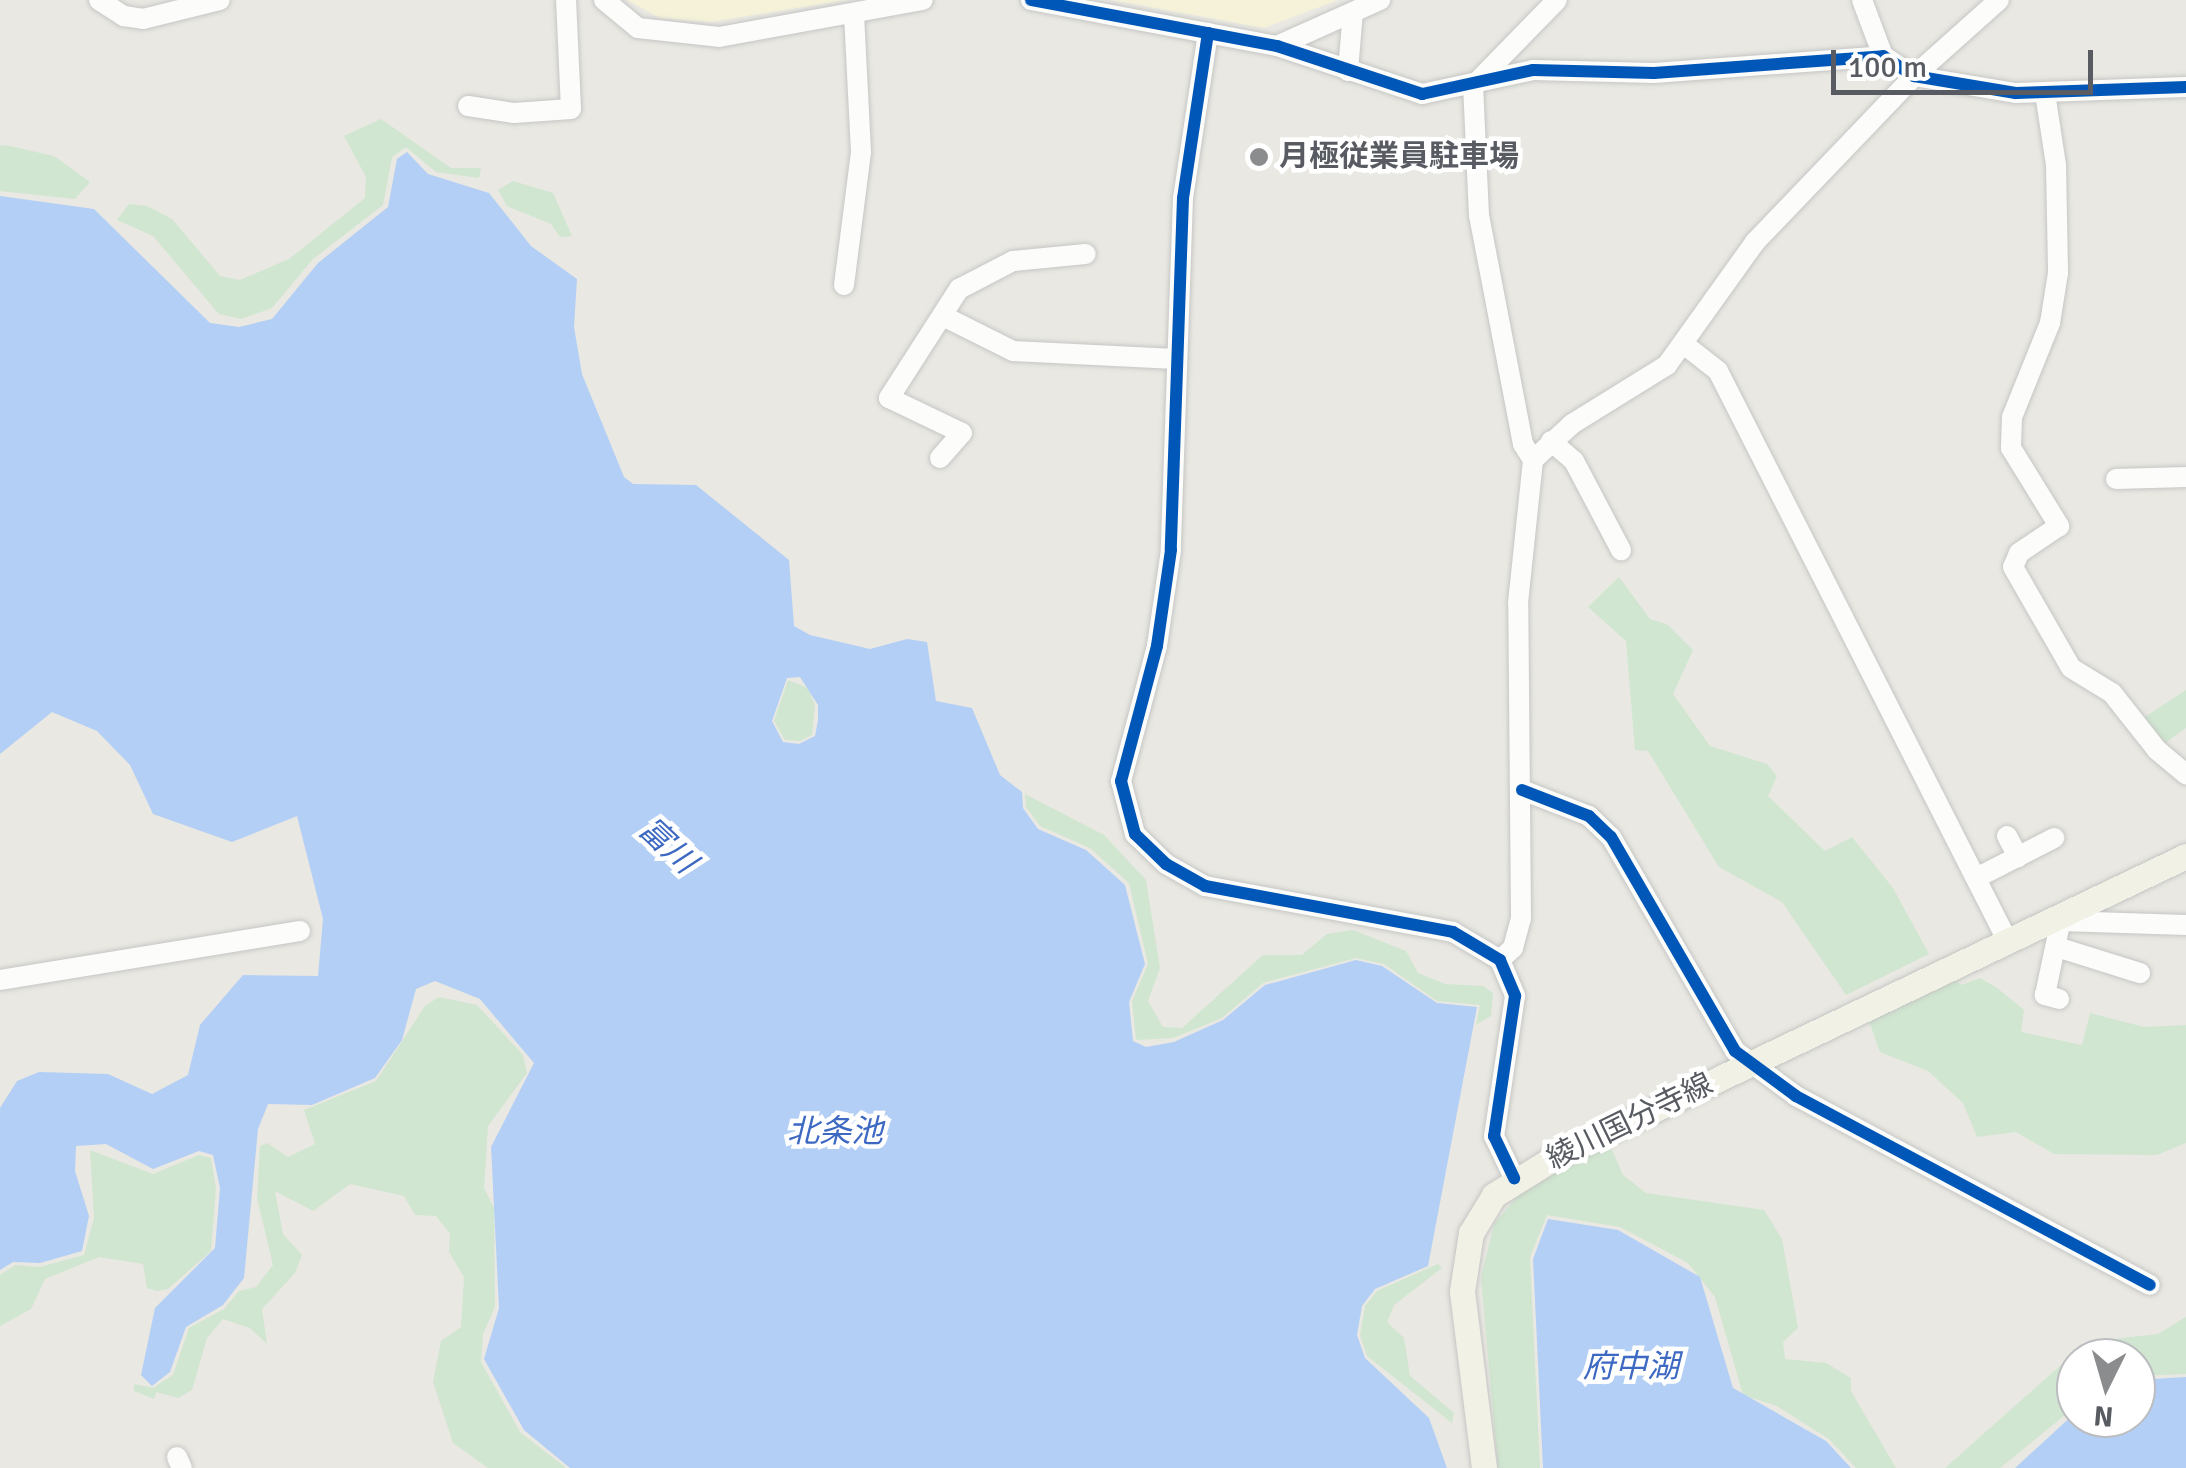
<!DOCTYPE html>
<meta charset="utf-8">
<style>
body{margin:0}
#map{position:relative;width:2186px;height:1468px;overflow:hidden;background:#e9e8e2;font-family:Signika,"Noto Sans JP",sans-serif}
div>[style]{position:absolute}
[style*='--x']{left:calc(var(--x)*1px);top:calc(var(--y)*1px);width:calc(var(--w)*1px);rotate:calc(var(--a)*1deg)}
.commercial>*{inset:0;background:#f5f2d9}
.green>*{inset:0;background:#d0e6d0}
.water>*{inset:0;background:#b3cff6}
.roads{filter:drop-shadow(0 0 2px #c5c6c5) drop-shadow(0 0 2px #c5c6c5)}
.minor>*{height:20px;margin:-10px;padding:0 10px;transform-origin:10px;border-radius:10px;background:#fcfcfb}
.major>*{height:25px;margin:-12.5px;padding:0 12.5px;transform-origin:12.5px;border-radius:12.5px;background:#f2f1e5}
.cycleway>*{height:12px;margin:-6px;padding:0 6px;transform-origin:6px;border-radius:6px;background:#0057b8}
.dots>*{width:28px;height:28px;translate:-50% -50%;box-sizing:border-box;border:5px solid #fff;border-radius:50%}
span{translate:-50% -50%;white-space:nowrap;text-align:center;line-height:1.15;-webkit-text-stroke:9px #fff;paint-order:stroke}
.poi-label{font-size:30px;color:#585b61;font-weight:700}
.left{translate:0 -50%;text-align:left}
.street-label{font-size:30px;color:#585b61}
.water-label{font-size:32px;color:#3e69c3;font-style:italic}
.north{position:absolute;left:2056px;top:1338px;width:100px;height:100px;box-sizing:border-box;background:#fff;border:2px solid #bcbdc0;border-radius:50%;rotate:185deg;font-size:28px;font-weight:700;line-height:40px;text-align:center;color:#585b61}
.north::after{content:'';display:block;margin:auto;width:35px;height:45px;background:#8b8c8e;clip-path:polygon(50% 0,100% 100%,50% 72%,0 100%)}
.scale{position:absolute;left:1831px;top:50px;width:262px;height:45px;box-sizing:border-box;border:5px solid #585b61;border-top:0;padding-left:12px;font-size:30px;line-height:35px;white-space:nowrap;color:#585b61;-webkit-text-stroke:8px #fff;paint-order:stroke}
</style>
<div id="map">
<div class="commercial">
<div style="clip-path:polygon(627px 0,846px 0,711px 22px,660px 18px)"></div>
<div style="clip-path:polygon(1111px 0,1338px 0,1264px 28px)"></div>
</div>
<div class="green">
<div style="clip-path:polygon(381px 119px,451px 168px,481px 168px,479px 178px,436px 172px,406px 147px,392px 157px,383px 205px,313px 259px,272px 308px,241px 319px,219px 314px,153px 236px,117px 220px,129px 204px,147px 206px,172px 219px,220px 276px,240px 280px,289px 259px,365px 198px,366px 177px,344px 136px)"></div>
<div style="clip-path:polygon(5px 145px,54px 156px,90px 182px,75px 199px,0 191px,0 146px)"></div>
<div style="clip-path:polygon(513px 181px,553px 193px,572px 236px,560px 237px,551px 224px,507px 206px,498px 190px)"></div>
<div style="clip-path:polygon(1619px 577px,1650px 619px,1668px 625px,1693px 650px,1673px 694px,1710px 746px,1767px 764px,1777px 776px,1768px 796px,1825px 851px,1852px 837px,1893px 888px,1929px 954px,1846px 995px,1782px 902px,1719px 867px,1648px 751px,1635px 750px,1626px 641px,1588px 607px)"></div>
<div style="clip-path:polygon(788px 680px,808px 688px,815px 705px,812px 735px,800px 741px,785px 740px,774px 721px)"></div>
<div style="clip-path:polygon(2186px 690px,2186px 728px,2161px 746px,2142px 719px)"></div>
<div style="clip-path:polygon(1025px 794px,1104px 835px,1146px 880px,1160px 968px,1148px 1001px,1163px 1027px,1182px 1028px,1263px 955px,1302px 955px,1327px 934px,1353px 930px,1406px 951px,1418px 973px,1445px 984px,1483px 986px,1493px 993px,1491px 1016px,1476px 1025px,1480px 1005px,1437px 1001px,1384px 964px,1356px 958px,1263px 983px,1222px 1018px,1173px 1038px,1136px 1040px,1132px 1001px,1148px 964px,1129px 883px,1090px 848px,1040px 826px,1026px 807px)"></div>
<div style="clip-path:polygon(1953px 978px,1961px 985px,1980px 978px,1997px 988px,2024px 1010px,2021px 1032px,2082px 1045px,2090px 1013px,2144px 1027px,2186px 1025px,2186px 1143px,2157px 1155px,2054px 1154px,2016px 1132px,1977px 1137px,1963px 1103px,1928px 1071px,1880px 1052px,1868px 1018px)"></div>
<div style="clip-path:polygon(439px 997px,477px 1005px,523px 1055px,527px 1073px,488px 1126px,484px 1188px,494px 1208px,495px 1307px,483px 1334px,481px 1362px,520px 1432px,566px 1468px,488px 1468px,453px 1443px,433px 1382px,441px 1341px,461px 1327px,464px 1277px,449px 1252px,450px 1234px,436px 1216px,415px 1215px,404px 1196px,350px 1184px,313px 1211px,275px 1191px,283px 1234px,302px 1255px,295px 1273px,262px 1309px,267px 1344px,250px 1328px,223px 1319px,207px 1338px,192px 1390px,178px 1398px,156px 1392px,154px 1399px,134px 1391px,134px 1384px,153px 1388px,173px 1375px,189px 1328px,224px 1309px,239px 1291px,256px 1287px,273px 1265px,257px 1198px,260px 1146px,267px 1143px,288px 1157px,315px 1144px,304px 1110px,376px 1081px,425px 1006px)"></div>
<div style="clip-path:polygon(1610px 1145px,1623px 1175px,1646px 1193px,1764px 1210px,1782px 1239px,1798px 1328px,1783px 1342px,1785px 1359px,1826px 1363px,1851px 1378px,1851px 1391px,1896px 1468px,1856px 1468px,1829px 1439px,1777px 1406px,1743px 1395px,1715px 1297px,1688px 1263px,1620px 1227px,1547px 1215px,1530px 1257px,1540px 1468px,1498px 1468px,1481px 1278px,1494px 1224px,1529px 1183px)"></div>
<div style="clip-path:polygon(90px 1150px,153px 1174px,199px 1155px,211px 1158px,216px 1189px,211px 1251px,168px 1289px,157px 1291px,147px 1288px,143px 1264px,99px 1257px,45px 1279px,31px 1309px,0 1326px,0 1275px,15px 1265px,40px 1267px,84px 1255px,94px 1218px)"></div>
<div style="clip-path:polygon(1438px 1264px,1442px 1268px,1394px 1305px,1387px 1322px,1404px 1338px,1410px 1376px,1454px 1413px,1452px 1423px,1367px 1356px,1360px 1335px,1365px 1306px,1377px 1291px)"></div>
<div style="clip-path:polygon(2186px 1317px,2186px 1374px,2136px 1376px,2136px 1358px,2076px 1358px,2076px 1406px,2000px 1468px,1945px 1468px,2087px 1342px,2158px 1334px)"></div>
</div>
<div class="water">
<div style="clip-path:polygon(evenodd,407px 152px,428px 174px,489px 193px,531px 246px,577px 279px,574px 327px,582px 374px,624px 477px,633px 484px,696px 485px,789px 560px,794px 626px,810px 635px,870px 649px,907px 639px,927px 642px,936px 701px,972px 708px,1000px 775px,1022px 792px,1023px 808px,1038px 829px,1086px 850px,1125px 885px,1145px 964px,1129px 1002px,1133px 1041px,1146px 1047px,1174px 1042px,1223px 1020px,1265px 985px,1356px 960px,1382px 966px,1437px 1003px,1477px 1007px,1428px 1266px,1375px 1289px,1362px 1306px,1357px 1335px,1365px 1358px,1429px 1418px,1447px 1468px,570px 1468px,524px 1430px,484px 1359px,499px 1308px,491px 1147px,534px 1063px,480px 999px,435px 981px,416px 989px,402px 1040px,375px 1078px,312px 1105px,268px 1104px,258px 1129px,244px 1278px,223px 1305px,186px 1327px,170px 1372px,152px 1386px,141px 1375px,155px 1308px,215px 1248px,220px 1188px,213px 1155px,199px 1151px,153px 1169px,106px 1144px,76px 1146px,75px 1171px,89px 1216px,82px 1251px,40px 1263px,13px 1262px,0 1270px,0 1108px,17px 1081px,39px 1072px,108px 1074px,152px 1094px,188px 1075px,200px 1025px,243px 975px,318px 976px,323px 919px,297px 816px,232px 842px,153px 814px,130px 765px,97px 731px,52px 712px,0 754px,0 196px,94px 209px,210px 323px,239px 327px,272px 319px,318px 263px,388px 207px,397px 159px,407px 152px,800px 677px,818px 705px,818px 720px,815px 736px,799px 744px,783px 742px,772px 721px,787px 678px,800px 677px)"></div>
<div style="clip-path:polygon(1548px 1219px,1618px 1230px,1700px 1277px,1733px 1388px,1826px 1441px,1851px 1468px,1543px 1468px,1533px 1259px)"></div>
<div style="clip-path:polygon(2186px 1377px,2186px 1468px,2015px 1468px,2076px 1412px,2076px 1418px,2136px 1418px,2136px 1380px)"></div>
</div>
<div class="roads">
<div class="minor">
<div style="--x:99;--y:0;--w:30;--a:33"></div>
<div style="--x:124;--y:16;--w:19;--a:9"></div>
<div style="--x:143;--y:19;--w:79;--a:-13.9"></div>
<div style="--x:604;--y:0;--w:44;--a:39.5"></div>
<div style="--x:638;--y:28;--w:81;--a:6.3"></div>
<div style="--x:719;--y:37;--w:207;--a:-10.3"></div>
<div style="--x:1031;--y:0;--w:250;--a:10.6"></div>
<div style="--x:1277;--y:46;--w:153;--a:18.3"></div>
<div style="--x:1422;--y:94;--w:114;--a:-12.2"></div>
<div style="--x:1533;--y:70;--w:121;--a:1.4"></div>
<div style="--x:1654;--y:73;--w:230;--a:-4.2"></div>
<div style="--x:1883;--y:56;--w:37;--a:33"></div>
<div style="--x:1914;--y:76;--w:103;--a:9.5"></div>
<div style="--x:2016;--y:93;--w:170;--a:-2"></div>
<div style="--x:1862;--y:0;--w:60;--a:69.4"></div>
<div style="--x:1208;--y:33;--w:167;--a:98.6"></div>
<div style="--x:1183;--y:198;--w:352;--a:92"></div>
<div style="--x:1171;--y:550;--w:97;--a:98.3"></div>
<div style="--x:1157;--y:646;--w:140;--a:104.9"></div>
<div style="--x:1121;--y:781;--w:55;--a:75.2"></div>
<div style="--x:1135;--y:834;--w:43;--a:44.1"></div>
<div style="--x:1166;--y:864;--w:45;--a:29.4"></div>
<div style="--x:1205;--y:886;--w:252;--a:10.5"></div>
<div style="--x:1453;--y:932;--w:55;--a:30.8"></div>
<div style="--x:1500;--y:960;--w:39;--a:67"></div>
<div style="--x:1515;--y:996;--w:142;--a:98.5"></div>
<div style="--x:1494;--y:1136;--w:47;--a:64.5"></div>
<div style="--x:1277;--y:46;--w:113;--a:-24.1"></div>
<div style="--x:1348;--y:71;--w:59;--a:-85.2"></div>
<div style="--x:2045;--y:93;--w:73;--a:81.3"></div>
<div style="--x:2056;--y:165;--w:108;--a:88.9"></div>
<div style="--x:2058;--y:273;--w:51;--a:99.1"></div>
<div style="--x:2050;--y:323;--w:101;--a:112"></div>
<div style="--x:2012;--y:417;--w:31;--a:92"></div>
<div style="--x:2011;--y:448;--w:92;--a:58.4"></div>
<div style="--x:2059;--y:526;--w:48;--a:146"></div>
<div style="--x:2019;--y:553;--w:15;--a:113"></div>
<div style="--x:2013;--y:567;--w:116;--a:60.1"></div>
<div style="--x:2071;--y:668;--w:48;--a:31.4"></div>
<div style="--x:2112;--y:693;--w:73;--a:51.7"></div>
<div style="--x:2157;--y:750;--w:38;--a:40"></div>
<div style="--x:468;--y:106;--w:47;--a:8.7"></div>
<div style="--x:514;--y:113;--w:57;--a:-4"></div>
<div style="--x:571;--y:109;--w:109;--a:-92.6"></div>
<div style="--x:844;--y:285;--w:134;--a:-82.7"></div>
<div style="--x:861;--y:152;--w:139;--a:-92.9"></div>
<div style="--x:943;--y:316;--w:78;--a:26.6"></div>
<div style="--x:1013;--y:351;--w:163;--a:2.8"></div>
<div style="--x:1685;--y:345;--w:42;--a:38.2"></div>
<div style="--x:1718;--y:371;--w:638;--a:63.07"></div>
<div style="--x:1551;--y:441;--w:30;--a:41"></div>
<div style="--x:1574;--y:461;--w:101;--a:62.2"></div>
<div style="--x:940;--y:458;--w:33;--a:-49"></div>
<div style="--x:962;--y:433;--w:81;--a:-154.4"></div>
<div style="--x:889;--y:398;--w:130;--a:-57.3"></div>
<div style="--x:959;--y:289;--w:61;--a:-27.4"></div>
<div style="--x:1013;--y:261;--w:73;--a:-5.5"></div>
<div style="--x:1533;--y:460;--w:19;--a:-122"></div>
<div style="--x:1523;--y:444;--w:232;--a:-100.9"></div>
<div style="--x:1479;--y:216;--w:130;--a:-92.6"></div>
<div style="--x:1473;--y:86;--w:120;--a:-45.7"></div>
<div style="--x:2116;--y:479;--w:70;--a:-1.6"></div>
<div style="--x:1522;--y:790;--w:72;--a:21.2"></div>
<div style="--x:1589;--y:816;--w:30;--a:44"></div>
<div style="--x:1611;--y:837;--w:247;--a:59.9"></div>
<div style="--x:1735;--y:1051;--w:76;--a:36.4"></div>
<div style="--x:1796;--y:1096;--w:401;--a:28.1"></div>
<div style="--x:2007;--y:836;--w:24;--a:62"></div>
<div style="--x:1976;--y:878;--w:88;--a:-27.1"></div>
<div style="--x:2061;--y:921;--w:125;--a:1.8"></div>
<div style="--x:2060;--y:948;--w:84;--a:17.4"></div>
<div style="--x:1500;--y:960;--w:18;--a:-43"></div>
<div style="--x:1513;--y:948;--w:31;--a:-75"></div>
<div style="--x:1521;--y:918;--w:315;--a:-90.5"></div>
<div style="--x:1518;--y:603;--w:144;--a:-84"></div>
<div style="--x:1533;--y:460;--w:53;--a:-42.7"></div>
<div style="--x:1572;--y:424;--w:112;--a:-31.8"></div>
<div style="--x:1667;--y:365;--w:151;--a:-54.4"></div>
<div style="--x:1755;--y:242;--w:230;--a:-46.2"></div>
<div style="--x:1914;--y:76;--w:114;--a:-41.8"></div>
<div style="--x:0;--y:980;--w:304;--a:-9.3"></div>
<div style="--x:2059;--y:999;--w:15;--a:-164"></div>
<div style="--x:2045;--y:995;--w:83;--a:-78.1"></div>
<div style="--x:177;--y:1457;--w:12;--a:66"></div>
</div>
<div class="major">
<div style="--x:1484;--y:1468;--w:178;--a:-97.1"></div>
<div style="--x:1462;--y:1291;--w:59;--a:-81.2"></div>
<div style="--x:1471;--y:1233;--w:44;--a:-58.8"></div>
<div style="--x:1494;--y:1195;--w:74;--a:-31.8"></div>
<div style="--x:1557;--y:1156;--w:697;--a:-25.5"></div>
</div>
</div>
<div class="cycleway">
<div style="--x:1031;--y:0;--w:250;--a:10.6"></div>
<div style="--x:1277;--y:46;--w:153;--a:18.3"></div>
<div style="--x:1422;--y:94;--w:114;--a:-12.2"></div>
<div style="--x:1533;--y:70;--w:121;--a:1.4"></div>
<div style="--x:1654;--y:73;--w:230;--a:-4.2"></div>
<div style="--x:1883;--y:56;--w:37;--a:33"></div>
<div style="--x:1914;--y:76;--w:103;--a:9.5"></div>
<div style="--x:2016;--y:93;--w:170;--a:-2"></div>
<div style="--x:1208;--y:33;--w:167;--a:98.6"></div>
<div style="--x:1183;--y:198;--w:352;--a:92"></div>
<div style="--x:1171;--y:550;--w:97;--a:98.3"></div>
<div style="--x:1157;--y:646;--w:140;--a:104.9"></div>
<div style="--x:1121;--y:781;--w:55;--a:75.2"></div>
<div style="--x:1135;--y:834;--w:43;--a:44.1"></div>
<div style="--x:1166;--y:864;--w:45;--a:29.4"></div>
<div style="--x:1205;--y:886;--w:252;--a:10.5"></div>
<div style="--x:1453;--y:932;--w:55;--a:30.8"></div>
<div style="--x:1500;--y:960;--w:39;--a:67"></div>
<div style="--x:1515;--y:996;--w:142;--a:98.5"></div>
<div style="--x:1494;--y:1136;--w:47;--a:64.5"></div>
<div style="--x:1522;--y:790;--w:72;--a:21.2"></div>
<div style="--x:1589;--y:816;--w:30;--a:44"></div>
<div style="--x:1611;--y:837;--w:247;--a:59.9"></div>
<div style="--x:1735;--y:1051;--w:76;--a:36.4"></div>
<div style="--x:1796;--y:1096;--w:401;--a:28.1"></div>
</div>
<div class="dots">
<div style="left:1259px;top:157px;background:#8b8c8e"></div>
</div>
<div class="poi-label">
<span class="left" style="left:1279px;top:157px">月極従業員駐車場</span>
</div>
<div class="street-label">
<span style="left:1630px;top:1122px;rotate:-26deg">綾川国分寺線</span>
</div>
<div class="water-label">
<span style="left:667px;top:846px;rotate:43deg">富川</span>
<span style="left:835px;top:1132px">北条池</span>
<span style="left:1631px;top:1367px">府中湖</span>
</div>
<div class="north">N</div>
<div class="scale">100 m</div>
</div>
